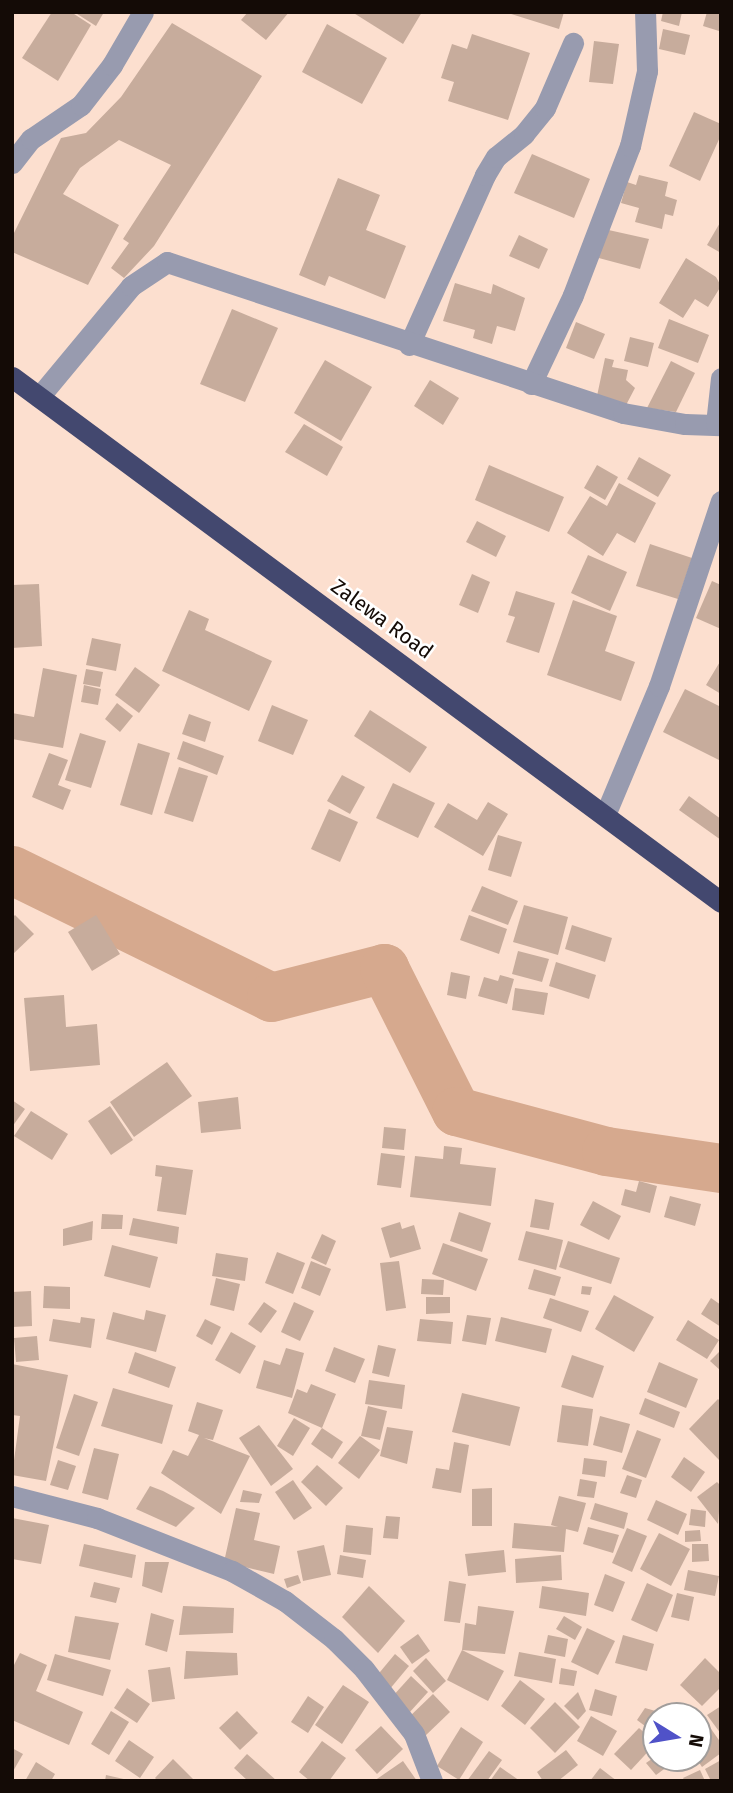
<!DOCTYPE html>
<style>
body{margin:0}
#map{position:relative;width:733px;height:1793px;overflow:hidden;background:#fcdfcf;font-family:"Fira Sans",sans-serif}
div>[style]{position:absolute}
[style*='--x']{left:calc(var(--x)*1px);top:calc(var(--y)*1px);width:calc(var(--w)*1px);rotate:calc(var(--a)*1deg)}
.river>*{height:49px;margin:-24.5px;padding:0 24.5px;transform-origin:24.5px;border-radius:24.5px;background:#d6a98e}
.building>*{inset:0;background:#c7ac9c}
.minor>*{height:21px;margin:-10.5px;padding:0 10.5px;transform-origin:10.5px;border-radius:10.5px;background:#989baf}
.highway>*{height:21px;margin:-10.5px;padding:0 10.5px;transform-origin:10.5px;border-radius:10.5px;background:#43486f}
span{translate:-50% -50%;white-space:nowrap;text-align:center;line-height:1.15;-webkit-text-stroke:5px #fff;paint-order:stroke}
.street-label{font-size:21px;color:#140b06}
.frame{position:absolute;inset:0;border:14px solid #140b06;pointer-events:none}
.north{position:absolute;left:642px;top:1702px;width:70px;height:70px;box-sizing:border-box;background:#fff;border:2px solid #a19d9b;border-radius:50%;rotate:101deg;font-size:19px;font-weight:700;line-height:28px;text-align:center;color:#140b06}
.north::after{content:'';display:block;margin:auto;width:24px;height:32px;background:#5052c8;clip-path:polygon(50% 0,100% 100%,50% 72%,0 100%)}
</style>
<div id="map">
<div class="river">
<div style="--x:12;--y:870;--w:288;--a:26.1"></div>
<div style="--x:271;--y:997;--w:117;--a:-14.4"></div>
<div style="--x:384;--y:968;--w:160;--a:63.3"></div>
<div style="--x:456;--y:1111;--w:155;--a:14.9"></div>
<div style="--x:606;--y:1151;--w:116;--a:8.4"></div>
</div>
<div class="building">
<div style="clip-path:polygon(52px 12px,71px 12px,91px 25px,58px 81px,22px 58px)"></div>
<div style="clip-path:polygon(74px 12px,104px 12px,96px 26px)"></div>
<div style="clip-path:polygon(248px 12px,289px 12px,266px 40px,241px 20px)"></div>
<div style="clip-path:polygon(352px 12px,422px 12px,403px 44px)"></div>
<div style="clip-path:polygon(505px 12px,564px 12px,559px 29px)"></div>
<div style="clip-path:polygon(663px 12px,682px 12px,679px 26px,661px 21px)"></div>
<div style="clip-path:polygon(707px 12px,721px 12px,719px 31px,703px 26px)"></div>
<div style="clip-path:polygon(172px 23px,262px 76px,154px 246px,124px 278px,111px 268px,129px 243px,123px 239px,171px 165px,119px 140px,80px 168px,63px 194px,119px 225px,88px 285px,12px 252px,12px 237px,61px 138px,86px 133px,121px 97px)"></div>
<div style="clip-path:polygon(327px 24px,387px 58px,362px 104px,302px 72px)"></div>
<div style="clip-path:polygon(663px 29px,690px 35px,685px 55px,659px 49px)"></div>
<div style="clip-path:polygon(472px 34px,530px 53px,508px 120px,448px 101px,454px 82px,441px 78px,452px 44px,467px 49px)"></div>
<div style="clip-path:polygon(594px 41px,619px 44px,613px 84px,589px 82px)"></div>
<div style="clip-path:polygon(694px 112px,721px 124px,721px 135px,700px 181px,669px 166px)"></div>
<div style="clip-path:polygon(532px 154px,590px 179px,574px 218px,514px 193px)"></div>
<div style="clip-path:polygon(639px 175px,668px 182px,665px 196px,677px 200px,673px 216px,665px 214px,662px 229px,635px 222px,639px 208px,621px 203px,627px 182px,636px 185px)"></div>
<div style="clip-path:polygon(338px 178px,380px 195px,366px 230px,406px 246px,385px 299px,329px 276px,325px 286px,299px 275px)"></div>
<div style="clip-path:polygon(721px 221px,721px 253px,707px 245px)"></div>
<div style="clip-path:polygon(604px 229px,649px 239px,640px 269px,595px 257px)"></div>
<div style="clip-path:polygon(519px 235px,548px 249px,539px 269px,509px 256px)"></div>
<div style="clip-path:polygon(686px 258px,716px 277px,721px 286px,708px 307px,695px 299px,683px 318px,659px 303px)"></div>
<div style="clip-path:polygon(455px 283px,491px 294px,493px 284px,525px 298px,515px 331px,497px 326px,492px 344px,473px 338px,475px 330px,443px 321px)"></div>
<div style="clip-path:polygon(232px 309px,278px 328px,245px 402px,200px 384px)"></div>
<div style="clip-path:polygon(669px 319px,709px 335px,698px 363px,658px 348px)"></div>
<div style="clip-path:polygon(576px 322px,605px 334px,594px 359px,566px 348px)"></div>
<div style="clip-path:polygon(630px 337px,654px 343px,648px 367px,624px 361px)"></div>
<div style="clip-path:polygon(605px 358px,614px 360px,612px 367px,628px 370px,626px 380px,635px 388px,625px 407px,597px 396px)"></div>
<div style="clip-path:polygon(325px 360px,372px 387px,341px 441px,294px 413px)"></div>
<div style="clip-path:polygon(671px 361px,695px 373px,676px 412px,647px 408px)"></div>
<div style="clip-path:polygon(430px 380px,459px 398px,443px 425px,414px 406px)"></div>
<div style="clip-path:polygon(304px 424px,343px 447px,327px 476px,285px 452px)"></div>
<div style="clip-path:polygon(639px 457px,671px 475px,658px 497px,627px 479px)"></div>
<div style="clip-path:polygon(489px 465px,564px 497px,549px 532px,475px 500px)"></div>
<div style="clip-path:polygon(597px 465px,618px 477px,605px 500px,584px 488px)"></div>
<div style="clip-path:polygon(619px 483px,656px 503px,635px 543px,617px 533px,603px 556px,567px 533px,590px 496px,607px 506px)"></div>
<div style="clip-path:polygon(477px 521px,506px 536px,496px 557px,466px 542px)"></div>
<div style="clip-path:polygon(650px 544px,692px 558px,678px 599px,636px 586px)"></div>
<div style="clip-path:polygon(588px 555px,627px 572px,610px 611px,571px 593px)"></div>
<div style="clip-path:polygon(472px 574px,490px 582px,478px 613px,459px 605px)"></div>
<div style="clip-path:polygon(712px 581px,721px 585px,721px 629px,696px 618px)"></div>
<div style="clip-path:polygon(39px 584px,42px 646px,12px 648px,12px 585px)"></div>
<div style="clip-path:polygon(516px 591px,555px 603px,539px 653px,506px 642px,515px 617px,508px 615px)"></div>
<div style="clip-path:polygon(573px 600px,617px 616px,605px 651px,635px 662px,621px 701px,547px 675px)"></div>
<div style="clip-path:polygon(189px 610px,209px 619px,205px 630px,272px 661px,249px 711px,162px 671px)"></div>
<div style="clip-path:polygon(92px 638px,121px 644px,116px 671px,86px 665px)"></div>
<div style="clip-path:polygon(721px 660px,721px 694px,706px 685px)"></div>
<div style="clip-path:polygon(135px 667px,160px 685px,139px 713px,115px 695px)"></div>
<div style="clip-path:polygon(43px 668px,77px 675px,63px 748px,12px 739px,12px 713px,34px 717px)"></div>
<div style="clip-path:polygon(86px 669px,103px 672px,100px 687px,83px 684px)"></div>
<div style="clip-path:polygon(84px 685px,101px 689px,98px 705px,81px 702px)"></div>
<div style="clip-path:polygon(685px 689px,721px 707px,721px 761px,663px 732px)"></div>
<div style="clip-path:polygon(117px 703px,133px 716px,120px 732px,105px 719px)"></div>
<div style="clip-path:polygon(272px 705px,308px 720px,293px 755px,258px 741px)"></div>
<div style="clip-path:polygon(370px 710px,427px 747px,410px 773px,354px 736px)"></div>
<div style="clip-path:polygon(189px 714px,211px 722px,205px 742px,182px 734px)"></div>
<div style="clip-path:polygon(80px 733px,106px 741px,91px 788px,65px 780px)"></div>
<div style="clip-path:polygon(183px 741px,224px 756px,217px 775px,177px 759px)"></div>
<div style="clip-path:polygon(138px 743px,170px 753px,152px 815px,120px 805px)"></div>
<div style="clip-path:polygon(49px 753px,68px 760px,58px 785px,71px 790px,63px 810px,32px 797px)"></div>
<div style="clip-path:polygon(179px 767px,208px 776px,193px 822px,164px 813px)"></div>
<div style="clip-path:polygon(342px 775px,365px 787px,350px 814px,327px 801px)"></div>
<div style="clip-path:polygon(393px 783px,435px 803px,418px 838px,376px 818px)"></div>
<div style="clip-path:polygon(689px 796px,721px 819px,721px 840px,679px 810px)"></div>
<div style="clip-path:polygon(488px 802px,508px 814px,483px 856px,434px 827px,448px 803px,477px 820px)"></div>
<div style="clip-path:polygon(329px 809px,358px 822px,340px 862px,311px 849px)"></div>
<div style="clip-path:polygon(498px 835px,522px 842px,511px 877px,488px 870px)"></div>
<div style="clip-path:polygon(482px 886px,518px 901px,508px 925px,471px 911px)"></div>
<div style="clip-path:polygon(524px 905px,568px 917px,558px 955px,513px 942px)"></div>
<div style="clip-path:polygon(15px 915px,34px 934px,12px 955px,12px 918px)"></div>
<div style="clip-path:polygon(96px 915px,120px 954px,92px 971px,68px 932px)"></div>
<div style="clip-path:polygon(469px 915px,507px 929px,499px 954px,460px 940px)"></div>
<div style="clip-path:polygon(572px 925px,612px 938px,605px 962px,565px 949px)"></div>
<div style="clip-path:polygon(518px 951px,549px 959px,542px 982px,512px 974px)"></div>
<div style="clip-path:polygon(556px 962px,596px 975px,589px 999px,549px 986px)"></div>
<div style="clip-path:polygon(451px 972px,470px 976px,466px 999px,447px 995px)"></div>
<div style="clip-path:polygon(500px 975px,514px 979px,507px 1004px,478px 996px,484px 977px,498px 981px)"></div>
<div style="clip-path:polygon(515px 988px,548px 993px,544px 1015px,512px 1010px)"></div>
<div style="clip-path:polygon(64px 995px,66px 1027px,97px 1024px,100px 1065px,30px 1071px,24px 998px)"></div>
<div style="clip-path:polygon(167px 1062px,192px 1096px,134px 1137px,110px 1102px)"></div>
<div style="clip-path:polygon(238px 1097px,241px 1129px,201px 1133px,198px 1102px)"></div>
<div style="clip-path:polygon(12px 1100px,25px 1109px,12px 1127px)"></div>
<div style="clip-path:polygon(110px 1106px,133px 1140px,111px 1155px,88px 1121px)"></div>
<div style="clip-path:polygon(31px 1111px,68px 1134px,52px 1160px,14px 1136px)"></div>
<div style="clip-path:polygon(384px 1127px,406px 1129px,404px 1150px,382px 1148px)"></div>
<div style="clip-path:polygon(444px 1146px,462px 1148px,460px 1164px,496px 1168px,491px 1206px,410px 1197px,415px 1156px,443px 1159px)"></div>
<div style="clip-path:polygon(381px 1153px,405px 1156px,401px 1188px,377px 1185px)"></div>
<div style="clip-path:polygon(156px 1165px,193px 1170px,186px 1215px,157px 1211px,162px 1177px,155px 1176px)"></div>
<div style="clip-path:polygon(639px 1181px,657px 1186px,650px 1213px,621px 1205px,625px 1189px,636px 1192px)"></div>
<div style="clip-path:polygon(670px 1196px,701px 1204px,695px 1226px,664px 1217px)"></div>
<div style="clip-path:polygon(535px 1199px,554px 1203px,549px 1230px,530px 1227px)"></div>
<div style="clip-path:polygon(593px 1201px,621px 1216px,609px 1240px,580px 1225px)"></div>
<div style="clip-path:polygon(459px 1212px,491px 1223px,482px 1252px,450px 1241px)"></div>
<div style="clip-path:polygon(102px 1214px,123px 1215px,122px 1229px,101px 1229px)"></div>
<div style="clip-path:polygon(133px 1218px,179px 1227px,177px 1244px,129px 1235px)"></div>
<div style="clip-path:polygon(93px 1221px,92px 1240px,63px 1246px,63px 1229px)"></div>
<div style="clip-path:polygon(400px 1222px,402px 1229px,414px 1225px,421px 1249px,390px 1258px,381px 1228px)"></div>
<div style="clip-path:polygon(526px 1231px,563px 1240px,556px 1270px,518px 1260px)"></div>
<div style="clip-path:polygon(322px 1234px,336px 1241px,326px 1265px,311px 1258px)"></div>
<div style="clip-path:polygon(568px 1241px,620px 1258px,611px 1284px,559px 1267px)"></div>
<div style="clip-path:polygon(443px 1243px,488px 1259px,476px 1291px,432px 1274px)"></div>
<div style="clip-path:polygon(112px 1245px,158px 1257px,150px 1288px,104px 1276px)"></div>
<div style="clip-path:polygon(277px 1252px,305px 1263px,293px 1294px,265px 1283px)"></div>
<div style="clip-path:polygon(216px 1253px,248px 1258px,245px 1281px,212px 1276px)"></div>
<div style="clip-path:polygon(311px 1261px,331px 1269px,320px 1296px,301px 1288px)"></div>
<div style="clip-path:polygon(399px 1261px,406px 1308px,386px 1311px,380px 1263px)"></div>
<div style="clip-path:polygon(534px 1269px,561px 1277px,555px 1296px,528px 1289px)"></div>
<div style="clip-path:polygon(216px 1278px,240px 1284px,234px 1311px,210px 1305px)"></div>
<div style="clip-path:polygon(422px 1279px,444px 1280px,443px 1295px,421px 1294px)"></div>
<div style="clip-path:polygon(44px 1286px,70px 1287px,70px 1309px,43px 1308px)"></div>
<div style="clip-path:polygon(582px 1286px,592px 1287px,590px 1295px,581px 1294px)"></div>
<div style="clip-path:polygon(31px 1291px,32px 1326px,12px 1327px,12px 1292px)"></div>
<div style="clip-path:polygon(614px 1295px,654px 1317px,634px 1352px,595px 1329px)"></div>
<div style="clip-path:polygon(426px 1297px,450px 1297px,450px 1313px,426px 1314px)"></div>
<div style="clip-path:polygon(550px 1298px,589px 1311px,581px 1332px,543px 1318px)"></div>
<div style="clip-path:polygon(711px 1298px,721px 1305px,721px 1327px,701px 1314px)"></div>
<div style="clip-path:polygon(264px 1302px,277px 1311px,261px 1333px,248px 1324px)"></div>
<div style="clip-path:polygon(294px 1302px,314px 1311px,300px 1341px,281px 1332px)"></div>
<div style="clip-path:polygon(146px 1310px,166px 1315px,156px 1352px,106px 1339px,113px 1312px,144px 1320px)"></div>
<div style="clip-path:polygon(467px 1315px,491px 1318px,486px 1345px,462px 1341px)"></div>
<div style="clip-path:polygon(81px 1317px,95px 1319px,91px 1348px,49px 1341px,53px 1319px,80px 1323px)"></div>
<div style="clip-path:polygon(501px 1317px,552px 1329px,546px 1353px,495px 1341px)"></div>
<div style="clip-path:polygon(205px 1319px,221px 1327px,212px 1345px,196px 1336px)"></div>
<div style="clip-path:polygon(420px 1319px,453px 1322px,451px 1344px,417px 1341px)"></div>
<div style="clip-path:polygon(688px 1320px,719px 1340px,707px 1359px,676px 1340px)"></div>
<div style="clip-path:polygon(231px 1332px,256px 1346px,240px 1374px,215px 1360px)"></div>
<div style="clip-path:polygon(37px 1336px,39px 1360px,16px 1362px,14px 1338px)"></div>
<div style="clip-path:polygon(378px 1345px,396px 1349px,389px 1377px,372px 1373px)"></div>
<div style="clip-path:polygon(334px 1347px,365px 1359px,355px 1383px,325px 1371px)"></div>
<div style="clip-path:polygon(286px 1348px,304px 1353px,292px 1398px,256px 1388px,264px 1360px,280px 1365px)"></div>
<div style="clip-path:polygon(721px 1350px,721px 1371px,710px 1361px)"></div>
<div style="clip-path:polygon(135px 1352px,176px 1367px,169px 1388px,128px 1373px)"></div>
<div style="clip-path:polygon(572px 1355px,604px 1366px,593px 1398px,561px 1387px)"></div>
<div style="clip-path:polygon(659px 1362px,698px 1379px,686px 1408px,647px 1392px)"></div>
<div style="clip-path:polygon(12px 1364px,68px 1375px,46px 1481px,12px 1475px,20px 1416px,12px 1415px)"></div>
<div style="clip-path:polygon(369px 1380px,405px 1385px,402px 1409px,365px 1404px)"></div>
<div style="clip-path:polygon(311px 1384px,336px 1394px,322px 1428px,288px 1413px,297px 1389px,307px 1393px)"></div>
<div style="clip-path:polygon(113px 1388px,173px 1405px,162px 1444px,101px 1426px)"></div>
<div style="clip-path:polygon(462px 1393px,520px 1407px,510px 1446px,452px 1432px)"></div>
<div style="clip-path:polygon(74px 1394px,98px 1402px,79px 1456px,56px 1448px)"></div>
<div style="clip-path:polygon(645px 1398px,680px 1412px,674px 1428px,639px 1414px)"></div>
<div style="clip-path:polygon(718px 1399px,721px 1402px,721px 1462px,689px 1429px)"></div>
<div style="clip-path:polygon(197px 1402px,223px 1410px,213px 1440px,204px 1438px,250px 1456px,221px 1514px,161px 1473px,173px 1450px,188px 1456px,199px 1435px,188px 1431px)"></div>
<div style="clip-path:polygon(562px 1405px,593px 1409px,588px 1446px,557px 1442px)"></div>
<div style="clip-path:polygon(368px 1406px,387px 1411px,380px 1440px,361px 1436px)"></div>
<div style="clip-path:polygon(600px 1416px,630px 1424px,622px 1453px,593px 1445px)"></div>
<div style="clip-path:polygon(294px 1418px,310px 1428px,293px 1456px,277px 1446px)"></div>
<div style="clip-path:polygon(259px 1425px,293px 1469px,271px 1486px,239px 1438px)"></div>
<div style="clip-path:polygon(387px 1427px,413px 1431px,407px 1464px,380px 1456px)"></div>
<div style="clip-path:polygon(322px 1428px,343px 1442px,332px 1459px,311px 1444px)"></div>
<div style="clip-path:polygon(637px 1430px,661px 1439px,646px 1478px,622px 1469px)"></div>
<div style="clip-path:polygon(360px 1436px,380px 1450px,359px 1479px,338px 1463px)"></div>
<div style="clip-path:polygon(454px 1442px,469px 1445px,461px 1493px,432px 1488px,436px 1468px,449px 1470px)"></div>
<div style="clip-path:polygon(94px 1448px,119px 1454px,108px 1500px,82px 1493px)"></div>
<div style="clip-path:polygon(684px 1457px,705px 1472px,691px 1492px,671px 1477px)"></div>
<div style="clip-path:polygon(584px 1458px,607px 1461px,605px 1477px,582px 1474px)"></div>
<div style="clip-path:polygon(58px 1460px,76px 1466px,68px 1490px,50px 1485px)"></div>
<div style="clip-path:polygon(317px 1465px,343px 1488px,326px 1506px,301px 1482px)"></div>
<div style="clip-path:polygon(627px 1475px,642px 1480px,636px 1498px,620px 1493px)"></div>
<div style="clip-path:polygon(580px 1479px,597px 1482px,594px 1498px,577px 1496px)"></div>
<div style="clip-path:polygon(293px 1480px,312px 1508px,294px 1520px,275px 1492px)"></div>
<div style="clip-path:polygon(717px 1482px,721px 1486px,718px 1524px,697px 1497px)"></div>
<div style="clip-path:polygon(150px 1486px,163px 1491px,195px 1508px,176px 1527px,136px 1509px)"></div>
<div style="clip-path:polygon(492px 1488px,492px 1526px,472px 1526px,472px 1489px)"></div>
<div style="clip-path:polygon(243px 1490px,262px 1494px,259px 1503px,240px 1502px)"></div>
<div style="clip-path:polygon(559px 1496px,586px 1503px,578px 1532px,566px 1529px,564px 1552px,512px 1548px,514px 1523px,558px 1527px,551px 1525px)"></div>
<div style="clip-path:polygon(656px 1500px,687px 1514px,678px 1535px,647px 1520px)"></div>
<div style="clip-path:polygon(595px 1503px,628px 1513px,624px 1529px,590px 1519px)"></div>
<div style="clip-path:polygon(236px 1508px,260px 1513px,254px 1540px,280px 1546px,274px 1574px,224px 1562px)"></div>
<div style="clip-path:polygon(691px 1509px,706px 1511px,705px 1527px,689px 1525px)"></div>
<div style="clip-path:polygon(386px 1516px,400px 1517px,398px 1539px,383px 1538px)"></div>
<div style="clip-path:polygon(12px 1518px,49px 1525px,41px 1564px,12px 1559px)"></div>
<div style="clip-path:polygon(346px 1525px,373px 1528px,371px 1555px,343px 1552px)"></div>
<div style="clip-path:polygon(588px 1527px,619px 1535px,613px 1553px,583px 1544px)"></div>
<div style="clip-path:polygon(627px 1528px,647px 1536px,632px 1572px,612px 1563px)"></div>
<div style="clip-path:polygon(700px 1530px,701px 1541px,685px 1542px,685px 1531px)"></div>
<div style="clip-path:polygon(659px 1533px,690px 1549px,671px 1586px,640px 1569px)"></div>
<div style="clip-path:polygon(84px 1544px,136px 1555px,132px 1578px,79px 1566px)"></div>
<div style="clip-path:polygon(692px 1544px,708px 1544px,709px 1561px,692px 1562px)"></div>
<div style="clip-path:polygon(324px 1545px,331px 1575px,303px 1581px,297px 1551px)"></div>
<div style="clip-path:polygon(504px 1550px,506px 1572px,468px 1576px,465px 1554px)"></div>
<div style="clip-path:polygon(340px 1555px,366px 1560px,363px 1578px,337px 1574px)"></div>
<div style="clip-path:polygon(561px 1555px,562px 1580px,516px 1583px,515px 1559px)"></div>
<div style="clip-path:polygon(145px 1562px,169px 1562px,162px 1593px,142px 1586px)"></div>
<div style="clip-path:polygon(688px 1570px,719px 1576px,715px 1596px,684px 1590px)"></div>
<div style="clip-path:polygon(605px 1574px,625px 1582px,613px 1612px,594px 1605px)"></div>
<div style="clip-path:polygon(298px 1575px,301px 1583px,287px 1588px,284px 1579px)"></div>
<div style="clip-path:polygon(449px 1581px,466px 1584px,460px 1623px,444px 1621px)"></div>
<div style="clip-path:polygon(94px 1582px,120px 1588px,116px 1603px,90px 1597px)"></div>
<div style="clip-path:polygon(647px 1583px,673px 1595px,657px 1632px,631px 1620px)"></div>
<div style="clip-path:polygon(369px 1586px,405px 1621px,378px 1653px,342px 1617px)"></div>
<div style="clip-path:polygon(542px 1586px,589px 1593px,586px 1616px,539px 1608px)"></div>
<div style="clip-path:polygon(677px 1593px,694px 1597px,689px 1621px,671px 1617px)"></div>
<div style="clip-path:polygon(183px 1606px,234px 1608px,233px 1633px,179px 1635px)"></div>
<div style="clip-path:polygon(478px 1606px,514px 1611px,505px 1654px,462px 1650px,465px 1623px,476px 1625px)"></div>
<div style="clip-path:polygon(151px 1613px,174px 1620px,167px 1652px,145px 1645px)"></div>
<div style="clip-path:polygon(75px 1616px,119px 1623px,110px 1660px,68px 1652px)"></div>
<div style="clip-path:polygon(564px 1616px,582px 1627px,575px 1640px,556px 1629px)"></div>
<div style="clip-path:polygon(587px 1628px,615px 1641px,598px 1675px,571px 1662px)"></div>
<div style="clip-path:polygon(418px 1634px,430px 1651px,412px 1664px,400px 1647px)"></div>
<div style="clip-path:polygon(548px 1635px,568px 1639px,565px 1657px,544px 1653px)"></div>
<div style="clip-path:polygon(623px 1635px,654px 1644px,647px 1671px,615px 1663px)"></div>
<div style="clip-path:polygon(462px 1650px,504px 1671px,488px 1701px,447px 1680px)"></div>
<div style="clip-path:polygon(186px 1651px,237px 1653px,238px 1675px,184px 1679px)"></div>
<div style="clip-path:polygon(519px 1652px,556px 1659px,552px 1683px,514px 1676px)"></div>
<div style="clip-path:polygon(20px 1653px,47px 1665px,36px 1691px,83px 1712px,69px 1745px,12px 1720px,12px 1669px)"></div>
<div style="clip-path:polygon(55px 1654px,111px 1670px,103px 1696px,47px 1680px)"></div>
<div style="clip-path:polygon(395px 1654px,409px 1666px,389px 1690px,375px 1678px)"></div>
<div style="clip-path:polygon(426px 1658px,446px 1681px,433px 1693px,413px 1671px)"></div>
<div style="clip-path:polygon(705px 1658px,721px 1674px,721px 1687px,702px 1706px,680px 1685px)"></div>
<div style="clip-path:polygon(170px 1667px,175px 1699px,152px 1702px,148px 1670px)"></div>
<div style="clip-path:polygon(561px 1668px,577px 1671px,574px 1686px,559px 1684px)"></div>
<div style="clip-path:polygon(411px 1676px,428px 1692px,409px 1713px,392px 1697px)"></div>
<div style="clip-path:polygon(520px 1680px,545px 1699px,525px 1725px,501px 1706px)"></div>
<div style="clip-path:polygon(343px 1685px,369px 1702px,342px 1744px,315px 1725px)"></div>
<div style="clip-path:polygon(127px 1688px,150px 1704px,137px 1723px,114px 1708px)"></div>
<div style="clip-path:polygon(595px 1689px,617px 1696px,612px 1716px,589px 1710px)"></div>
<div style="clip-path:polygon(578px 1692px,586px 1711px,578px 1720px,564px 1706px)"></div>
<div style="clip-path:polygon(433px 1694px,450px 1712px,424px 1737px,407px 1719px)"></div>
<div style="clip-path:polygon(308px 1696px,324px 1707px,308px 1733px,291px 1722px)"></div>
<div style="clip-path:polygon(555px 1702px,580px 1727px,555px 1753px,530px 1728px)"></div>
<div style="clip-path:polygon(674px 1706px,686px 1714px,690px 1708px,695px 1711px,692px 1716px,668px 1716px)"></div>
<div style="clip-path:polygon(721px 1706px,721px 1734px,707px 1715px)"></div>
<div style="clip-path:polygon(645px 1708px,666px 1714px,656px 1716px,653px 1732px,637px 1720px)"></div>
<div style="clip-path:polygon(111px 1711px,129px 1722px,109px 1755px,91px 1744px)"></div>
<div style="clip-path:polygon(237px 1711px,258px 1733px,240px 1750px,219px 1728px)"></div>
<div style="clip-path:polygon(591px 1716px,617px 1731px,603px 1756px,577px 1741px)"></div>
<div style="clip-path:polygon(704px 1719px,721px 1743px,721px 1753px,702px 1767px,696px 1758px,698px 1724px)"></div>
<div style="clip-path:polygon(381px 1726px,403px 1749px,377px 1774px,355px 1750px)"></div>
<div style="clip-path:polygon(461px 1727px,483px 1742px,459px 1780px,437px 1766px)"></div>
<div style="clip-path:polygon(639px 1728px,656px 1743px,631px 1770px,614px 1754px)"></div>
<div style="clip-path:polygon(129px 1740px,154px 1757px,140px 1778px,115px 1761px)"></div>
<div style="clip-path:polygon(322px 1741px,346px 1758px,329px 1781px,310px 1781px,299px 1772px)"></div>
<div style="clip-path:polygon(12px 1748px,23px 1754px,12px 1773px)"></div>
<div style="clip-path:polygon(566px 1750px,578px 1765px,558px 1781px,543px 1781px,537px 1772px)"></div>
<div style="clip-path:polygon(489px 1751px,502px 1760px,487px 1781px,467px 1781px)"></div>
<div style="clip-path:polygon(247px 1754px,277px 1781px,248px 1781px,234px 1768px)"></div>
<div style="clip-path:polygon(656px 1756px,671px 1764px,656px 1775px,646px 1763px)"></div>
<div style="clip-path:polygon(173px 1759px,195px 1781px,158px 1781px,155px 1778px)"></div>
<div style="clip-path:polygon(721px 1760px,721px 1781px,711px 1781px,705px 1769px)"></div>
<div style="clip-path:polygon(403px 1761px,417px 1781px,374px 1781px)"></div>
<div style="clip-path:polygon(36px 1762px,55px 1774px,51px 1781px,25px 1781px)"></div>
<div style="clip-path:polygon(500px 1767px,520px 1781px,490px 1781px)"></div>
<div style="clip-path:polygon(600px 1768px,617px 1781px,590px 1781px)"></div>
<div style="clip-path:polygon(700px 1770px,705px 1781px,685px 1781px,683px 1778px)"></div>
<div style="clip-path:polygon(106px 1775px,128px 1780px,128px 1781px,105px 1781px)"></div>
</div>
<div class="minor">
<div style="--x:12;--y:163;--w:31;--a:-52"></div>
<div style="--x:31;--y:139;--w:60;--a:-34.2"></div>
<div style="--x:81;--y:105;--w:51;--a:-52.2"></div>
<div style="--x:112;--y:65;--w:61;--a:-59.7"></div>
<div style="--x:409;--y:345;--w:186;--a:-65.9"></div>
<div style="--x:485;--y:175;--w:21;--a:-59"></div>
<div style="--x:496;--y:157;--w:36;--a:-39"></div>
<div style="--x:524;--y:134;--w:33;--a:-51"></div>
<div style="--x:545;--y:108;--w:71;--a:-66.7"></div>
<div style="--x:531;--y:384;--w:98;--a:-64.7"></div>
<div style="--x:573;--y:295;--w:160;--a:-69.1"></div>
<div style="--x:630;--y:146;--w:77;--a:-77.2"></div>
<div style="--x:647;--y:71;--w:59;--a:-91.9"></div>
<div style="--x:39;--y:397;--w:144;--a:-50.3"></div>
<div style="--x:131;--y:286;--w:43;--a:-33.7"></div>
<div style="--x:167;--y:262;--w:480;--a:18.3"></div>
<div style="--x:623;--y:413;--w:63;--a:10.1"></div>
<div style="--x:685;--y:424;--w:36;--a:2"></div>
<div style="--x:716;--y:424;--w:46;--a:-83.8"></div>
<div style="--x:605;--y:815;--w:140;--a:-67.3"></div>
<div style="--x:659;--y:686;--w:195;--a:-71.5"></div>
<div style="--x:12;--y:1496;--w:88;--a:14.5"></div>
<div style="--x:97;--y:1518;--w:145;--a:21.4"></div>
<div style="--x:232;--y:1571;--w:61;--a:29.5"></div>
<div style="--x:285;--y:1601;--w:62;--a:37.8"></div>
<div style="--x:334;--y:1639;--w:42;--a:45"></div>
<div style="--x:364;--y:1669;--w:82;--a:52.4"></div>
<div style="--x:414;--y:1734;--w:50;--a:69"></div>
</div>
<div class="highway">
<div style="--x:12;--y:377;--w:882;--a:36.52"></div>
</div>
<div class="street-label">
<span style="left:382px;top:619px;rotate:36deg">Zalewa Road</span>
</div>
<div class="frame"></div>
<div class="north">N</div>
</div>
